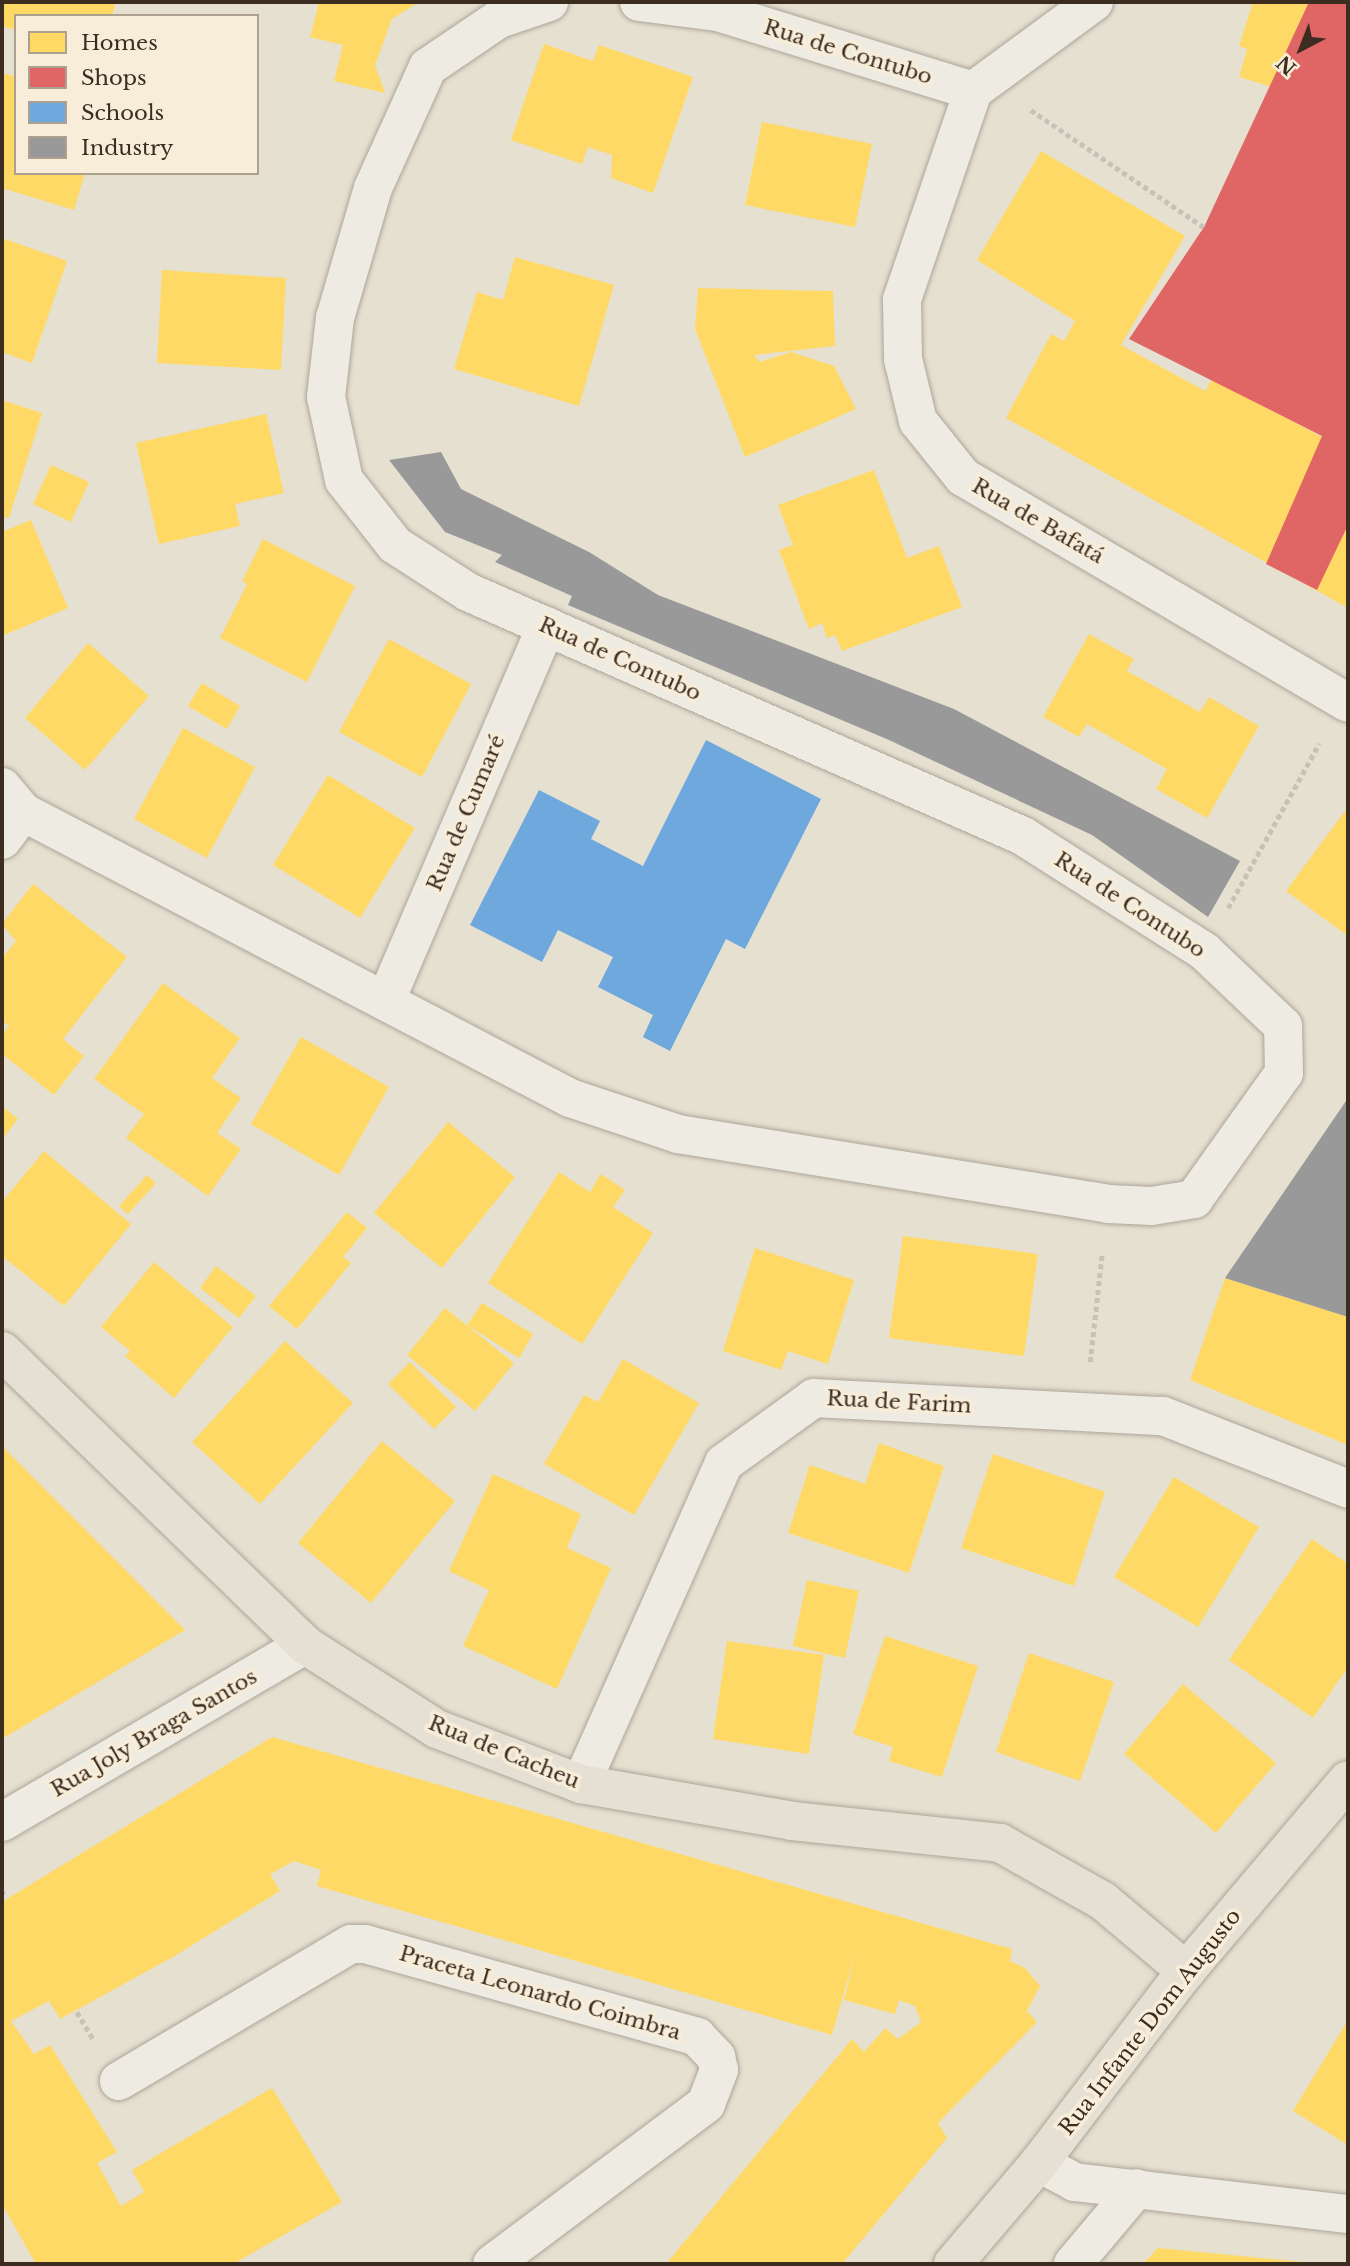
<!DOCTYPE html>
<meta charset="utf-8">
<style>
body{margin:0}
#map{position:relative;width:1350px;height:2266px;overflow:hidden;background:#e6e0d1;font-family:"Libre Baskerville",serif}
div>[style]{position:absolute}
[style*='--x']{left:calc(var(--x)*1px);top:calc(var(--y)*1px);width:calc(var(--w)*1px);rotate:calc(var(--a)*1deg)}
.homes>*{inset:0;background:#ffd966}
.shops>*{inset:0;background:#e06666}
.schools>*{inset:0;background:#6fa8dc}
.industry>*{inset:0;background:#999}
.path>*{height:4.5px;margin-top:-2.25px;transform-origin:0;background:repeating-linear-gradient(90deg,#c7c1b9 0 5px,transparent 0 8.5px)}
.roads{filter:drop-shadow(0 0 2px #aca599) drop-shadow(0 0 2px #aca599)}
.minor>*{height:38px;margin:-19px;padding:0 19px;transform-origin:19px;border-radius:19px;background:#eeebe3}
.major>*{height:38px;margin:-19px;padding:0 19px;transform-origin:19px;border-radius:19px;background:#e6e0d4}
span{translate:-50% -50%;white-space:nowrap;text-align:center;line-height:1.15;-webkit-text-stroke:7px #f7edd8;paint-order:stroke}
.street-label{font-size:21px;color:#3c2d20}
.frame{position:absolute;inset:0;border:4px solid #3c2d20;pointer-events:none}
.legend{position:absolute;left:14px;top:14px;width:245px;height:161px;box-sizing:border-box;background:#f7edd8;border:2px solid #aca08e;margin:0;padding:9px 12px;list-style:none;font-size:21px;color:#3c2d20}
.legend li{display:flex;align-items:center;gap:14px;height:35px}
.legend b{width:35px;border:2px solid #aca08e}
.north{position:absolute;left:1266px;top:14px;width:70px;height:70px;-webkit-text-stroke:5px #f7edd8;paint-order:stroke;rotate:222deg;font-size:19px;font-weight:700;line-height:28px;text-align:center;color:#3c2d20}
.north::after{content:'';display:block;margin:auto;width:24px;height:32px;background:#3c2d20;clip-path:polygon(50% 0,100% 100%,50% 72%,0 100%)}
</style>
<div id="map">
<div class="homes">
<div style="clip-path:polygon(2px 2px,116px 2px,112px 16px,16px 16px,16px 30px,2px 26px)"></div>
<div style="clip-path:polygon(319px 2px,419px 2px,392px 19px,375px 65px,385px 93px,334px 81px,343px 45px,310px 37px)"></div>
<div style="clip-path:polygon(1253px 2px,1348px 2px,1348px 126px,1271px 101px,1275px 88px,1239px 77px,1247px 49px,1239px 46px)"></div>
<div style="clip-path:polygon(544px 44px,593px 61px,599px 45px,693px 77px,653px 193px,611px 178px,612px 155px,588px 147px,582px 164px,511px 140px)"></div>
<div style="clip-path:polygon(2px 73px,16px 77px,16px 173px,85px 173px,74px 210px,2px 188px)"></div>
<div style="clip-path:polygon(762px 122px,872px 144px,855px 227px,745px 205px)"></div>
<div style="clip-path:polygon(1041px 151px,1185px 236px,1121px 345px,1205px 391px,1212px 379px,1347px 450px,1343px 460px,1348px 463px,1348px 608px,1006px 418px,1051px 334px,1064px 341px,1075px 321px,977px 260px)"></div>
<div style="clip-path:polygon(2px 238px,67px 261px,32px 363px,2px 352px)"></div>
<div style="clip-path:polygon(515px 257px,614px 285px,579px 406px,454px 369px,477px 292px,503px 300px)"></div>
<div style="clip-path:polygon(162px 270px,286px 278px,281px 370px,157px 363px)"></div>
<div style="clip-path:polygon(698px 288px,833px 291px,835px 346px,754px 355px,760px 362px,791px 352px,834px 366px,856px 409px,745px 457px,695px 329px)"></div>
<div style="clip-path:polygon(2px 400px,42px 413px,9px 518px,2px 516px)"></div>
<div style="clip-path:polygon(266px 414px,284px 493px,235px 504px,240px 526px,159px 544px,136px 443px)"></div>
<div style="clip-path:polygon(51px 465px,89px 482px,71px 522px,33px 504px)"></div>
<div style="clip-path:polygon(874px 470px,907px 558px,939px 546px,962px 607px,842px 651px,835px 635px,827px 638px,822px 623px,809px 629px,779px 550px,793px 545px,778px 505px)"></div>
<div style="clip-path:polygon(31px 520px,68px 608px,2px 636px,2px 532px)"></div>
<div style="clip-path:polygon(263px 539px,355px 586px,307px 682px,220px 638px,247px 584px,242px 581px)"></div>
<div style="clip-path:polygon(1089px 634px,1134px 659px,1127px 671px,1200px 712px,1209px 697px,1259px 726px,1207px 818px,1156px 789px,1167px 769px,1087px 724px,1079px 737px,1043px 717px)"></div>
<div style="clip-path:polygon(389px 639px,471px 684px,422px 777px,339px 732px)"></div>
<div style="clip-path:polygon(88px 643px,149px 696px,85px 770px,25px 718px)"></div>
<div style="clip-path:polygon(202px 683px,240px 706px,227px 729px,188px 706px)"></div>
<div style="clip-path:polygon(183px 728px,255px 767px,207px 858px,134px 819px)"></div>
<div style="clip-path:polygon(328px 775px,415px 828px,360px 918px,273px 865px)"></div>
<div style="clip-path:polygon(1348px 807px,1348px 936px,1286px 891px)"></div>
<div style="clip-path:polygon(33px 884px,127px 957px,63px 1039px,84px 1056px,54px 1095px,2px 1054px,2px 1035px,9px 1026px,2px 1021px,2px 958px,16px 941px,2px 924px)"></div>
<div style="clip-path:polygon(163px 983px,240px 1038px,212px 1078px,241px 1098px,217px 1133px,241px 1149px,208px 1196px,126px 1138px,144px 1114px,94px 1079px)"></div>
<div style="clip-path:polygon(301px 1037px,389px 1087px,339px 1175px,251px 1124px)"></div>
<div style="clip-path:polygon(2px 1106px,18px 1119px,2px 1139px)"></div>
<div style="clip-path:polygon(448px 1122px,515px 1177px,442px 1268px,374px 1213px)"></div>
<div style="clip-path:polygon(44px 1151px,131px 1224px,64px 1306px,2px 1256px,2px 1202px)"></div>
<div style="clip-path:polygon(559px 1172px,590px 1192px,601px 1174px,625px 1190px,613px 1207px,653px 1233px,582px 1344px,488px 1283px)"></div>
<div style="clip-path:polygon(147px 1175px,156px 1183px,128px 1214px,119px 1206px)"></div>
<div style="clip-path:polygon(347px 1212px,367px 1228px,343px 1257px,351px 1263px,297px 1329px,269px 1306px)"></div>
<div style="clip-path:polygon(903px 1236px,1038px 1254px,1024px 1356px,889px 1338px)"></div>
<div style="clip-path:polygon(755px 1248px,854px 1280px,828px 1364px,788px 1351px,781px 1370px,723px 1351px)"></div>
<div style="clip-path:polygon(154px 1262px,233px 1327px,174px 1398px,125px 1356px,130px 1351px,101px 1327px)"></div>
<div style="clip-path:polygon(216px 1266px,256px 1296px,239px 1318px,200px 1288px)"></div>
<div style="clip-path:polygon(1225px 1278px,1348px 1317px,1348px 1445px,1190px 1380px)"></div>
<div style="clip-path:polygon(482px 1303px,533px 1334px,519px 1358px,467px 1325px)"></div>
<div style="clip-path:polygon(445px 1308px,514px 1363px,475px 1411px,407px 1355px)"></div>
<div style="clip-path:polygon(285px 1341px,353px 1403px,260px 1504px,192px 1442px)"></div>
<div style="clip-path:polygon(623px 1359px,699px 1403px,634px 1515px,544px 1464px,584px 1395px,598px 1402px)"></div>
<div style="clip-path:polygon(410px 1362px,456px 1407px,434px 1429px,388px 1384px)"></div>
<div style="clip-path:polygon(382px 1441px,455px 1501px,371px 1603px,298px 1543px)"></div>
<div style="clip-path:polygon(879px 1443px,944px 1466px,909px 1573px,788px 1533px,810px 1465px,865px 1484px)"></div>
<div style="clip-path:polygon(2px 1446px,185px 1630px,2px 1739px)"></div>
<div style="clip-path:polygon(993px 1454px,1105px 1492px,1074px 1586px,961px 1548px)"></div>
<div style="clip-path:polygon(493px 1474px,581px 1514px,567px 1548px,611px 1568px,557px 1689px,463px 1646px,489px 1590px,449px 1571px)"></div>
<div style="clip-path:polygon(1174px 1477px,1259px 1527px,1198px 1627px,1114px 1577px)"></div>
<div style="clip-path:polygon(1312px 1539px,1348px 1564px,1348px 1667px,1313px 1718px,1229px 1660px)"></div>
<div style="clip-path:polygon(807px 1580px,859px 1591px,845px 1658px,793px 1646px)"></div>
<div style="clip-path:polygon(885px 1636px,978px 1666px,942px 1777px,889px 1761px,893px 1747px,853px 1734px)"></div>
<div style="clip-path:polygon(727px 1641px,824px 1655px,809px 1754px,713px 1739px)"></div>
<div style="clip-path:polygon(1029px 1653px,1114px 1682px,1080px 1781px,996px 1752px)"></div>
<div style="clip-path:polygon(1183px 1684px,1276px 1763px,1216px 1833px,1124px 1754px)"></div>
<div style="clip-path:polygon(272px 1737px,1012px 1949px,1010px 1961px,1025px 1968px,1040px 1986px,1027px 2011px,1037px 2022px,938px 2123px,947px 2138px,842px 2264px,666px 2264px,852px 2039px,864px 2052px,885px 2028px,898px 2039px,921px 2022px,915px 2006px,899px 2000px,895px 2014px,844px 2000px,855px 1954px,832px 2035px,317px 1886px,321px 1870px,294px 1861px,270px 1874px,280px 1891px,173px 1957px,60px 2019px,49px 2001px,11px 2021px,34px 2054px,50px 2045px,117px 2152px,97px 2163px,121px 2206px,144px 2192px,132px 2170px,272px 2088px,342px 2202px,233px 2264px,36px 2264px,2px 2204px,2px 1902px)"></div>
<div style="clip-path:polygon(1348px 2020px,1348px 2145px,1293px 2111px)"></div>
<div style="clip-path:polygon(1158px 2248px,1304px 2262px,1304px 2264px,1143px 2264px)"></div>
</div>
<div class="shops">
<div style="clip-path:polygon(1309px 2px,1348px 2px,1348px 525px,1317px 590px,1266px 564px,1322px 436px,1129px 339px,1204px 227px)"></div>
</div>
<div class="schools">
<div style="clip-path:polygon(706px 740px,821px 799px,745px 949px,726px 939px,670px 1051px,643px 1037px,653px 1015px,598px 987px,613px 957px,558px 930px,542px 962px,470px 925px,539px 790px,600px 821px,591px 839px,643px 866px)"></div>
</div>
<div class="industry">
<div style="clip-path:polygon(441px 452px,461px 489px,589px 552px,658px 595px,954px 709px,1240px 861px,1208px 917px,1092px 835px,889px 740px,568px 605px,572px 596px,495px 562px,502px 555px,445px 532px,389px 460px)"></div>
<div style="clip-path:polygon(1348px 1098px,1348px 1317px,1225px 1278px)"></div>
</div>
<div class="path">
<div style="--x:1031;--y:110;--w:209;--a:34.1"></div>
<div style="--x:1228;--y:908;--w:188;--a:-61"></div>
<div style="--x:1090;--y:1362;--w:110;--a:-83.7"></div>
<div style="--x:2;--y:1891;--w:4;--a:63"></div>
<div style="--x:77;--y:2012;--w:31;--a:59"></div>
</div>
<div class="roads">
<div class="minor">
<div style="--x:639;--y:2;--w:80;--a:7.2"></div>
<div style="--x:718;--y:12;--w:267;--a:17.2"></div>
<div style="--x:1094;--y:2;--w:150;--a:143.7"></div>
<div style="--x:973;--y:91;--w:221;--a:108.8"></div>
<div style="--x:902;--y:300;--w:59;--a:89"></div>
<div style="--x:903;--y:359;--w:64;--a:76.4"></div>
<div style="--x:918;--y:421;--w:72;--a:51.2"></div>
<div style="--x:963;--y:477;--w:446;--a:30.4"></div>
<div style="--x:2;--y:787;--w:33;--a:50"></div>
<div style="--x:23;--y:812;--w:617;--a:27.6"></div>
<div style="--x:570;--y:1098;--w:114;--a:18.4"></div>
<div style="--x:678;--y:1134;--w:436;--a:9.2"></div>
<div style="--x:1108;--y:1204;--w:44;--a:2.6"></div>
<div style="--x:1152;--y:1206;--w:43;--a:-9.5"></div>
<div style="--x:1194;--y:1199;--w:155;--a:-54.5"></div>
<div style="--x:1284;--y:1073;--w:47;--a:-91.2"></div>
<div style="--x:1283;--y:1026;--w:109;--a:-136.5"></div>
<div style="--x:1204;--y:951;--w:214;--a:-147.6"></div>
<div style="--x:1023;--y:836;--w:606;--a:-156.27"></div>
<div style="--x:468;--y:592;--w:87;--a:-147.2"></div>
<div style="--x:395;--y:545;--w:83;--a:-128.1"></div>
<div style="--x:344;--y:480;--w:85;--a:-102.2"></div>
<div style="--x:326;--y:397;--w:80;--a:-83.5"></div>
<div style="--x:335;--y:318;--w:135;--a:-73.7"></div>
<div style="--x:373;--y:188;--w:133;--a:-65.6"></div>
<div style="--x:428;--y:67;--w:86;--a:-34.1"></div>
<div style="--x:499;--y:19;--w:53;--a:-18.8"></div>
<div style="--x:2;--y:840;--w:35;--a:-53"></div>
<div style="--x:386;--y:1000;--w:407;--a:-66.8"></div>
<div style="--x:581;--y:1784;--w:351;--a:-66"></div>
<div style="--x:724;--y:1463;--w:111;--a:-35.8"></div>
<div style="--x:814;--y:1398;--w:349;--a:3"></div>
<div style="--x:1163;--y:1416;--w:199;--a:21.5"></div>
<div style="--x:2;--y:1822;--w:351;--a:-30.3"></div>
<div style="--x:119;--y:2081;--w:269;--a:-30.6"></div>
<div style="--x:351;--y:1944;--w:14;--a:0"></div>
<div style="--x:365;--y:1944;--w:345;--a:15.6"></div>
<div style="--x:697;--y:2037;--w:28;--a:46"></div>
<div style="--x:716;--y:2057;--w:13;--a:77"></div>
<div style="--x:719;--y:2070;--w:36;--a:111"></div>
<div style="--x:706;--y:2104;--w:267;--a:143.2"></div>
<div style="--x:1039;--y:2163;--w:40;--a:28"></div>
<div style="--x:1074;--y:2182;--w:276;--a:6.7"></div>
<div style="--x:1073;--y:2264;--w:99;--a:-49.9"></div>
</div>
<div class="major">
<div style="--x:2;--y:1351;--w:422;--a:44.1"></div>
<div style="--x:305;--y:1645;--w:156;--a:32.5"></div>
<div style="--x:437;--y:1729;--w:154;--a:20.9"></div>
<div style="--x:581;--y:1784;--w:214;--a:9.9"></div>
<div style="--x:792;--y:1821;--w:209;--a:6"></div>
<div style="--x:1000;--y:1843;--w:118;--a:29.4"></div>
<div style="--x:1103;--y:1901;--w:109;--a:40.1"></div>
<div style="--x:953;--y:2264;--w:133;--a:-49.6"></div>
<div style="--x:1039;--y:2163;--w:242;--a:-52.6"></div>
<div style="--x:1186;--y:1971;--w:250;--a:-49.7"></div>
</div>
</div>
<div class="street-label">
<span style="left:848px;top:52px;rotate:17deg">Rua de Contubo</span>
<span style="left:1038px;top:521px;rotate:30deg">Rua de Bafatá</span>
<span style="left:620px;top:659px;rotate:24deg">Rua de Contubo</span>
<span style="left:466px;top:813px;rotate:-67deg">Rua de Cumaré</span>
<span style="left:1130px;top:905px;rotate:33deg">Rua de Contubo</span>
<span style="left:899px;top:1402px;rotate:3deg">Rua de Farim</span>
<span style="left:154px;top:1733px;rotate:-30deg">Rua Joly Braga Santos</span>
<span style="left:504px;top:1752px;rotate:22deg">Rua de Cacheu</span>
<span style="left:540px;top:1993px;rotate:16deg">Praceta Leonardo Coimbra</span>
<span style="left:1150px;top:2022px;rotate:-52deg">Rua Infante Dom Augusto</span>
</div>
<div class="frame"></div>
<ul class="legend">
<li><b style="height:19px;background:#ffd966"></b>Homes</li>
<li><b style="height:19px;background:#e06666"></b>Shops</li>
<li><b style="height:19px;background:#6fa8dc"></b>Schools</li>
<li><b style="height:19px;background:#999"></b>Industry</li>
</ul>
<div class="north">N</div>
</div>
